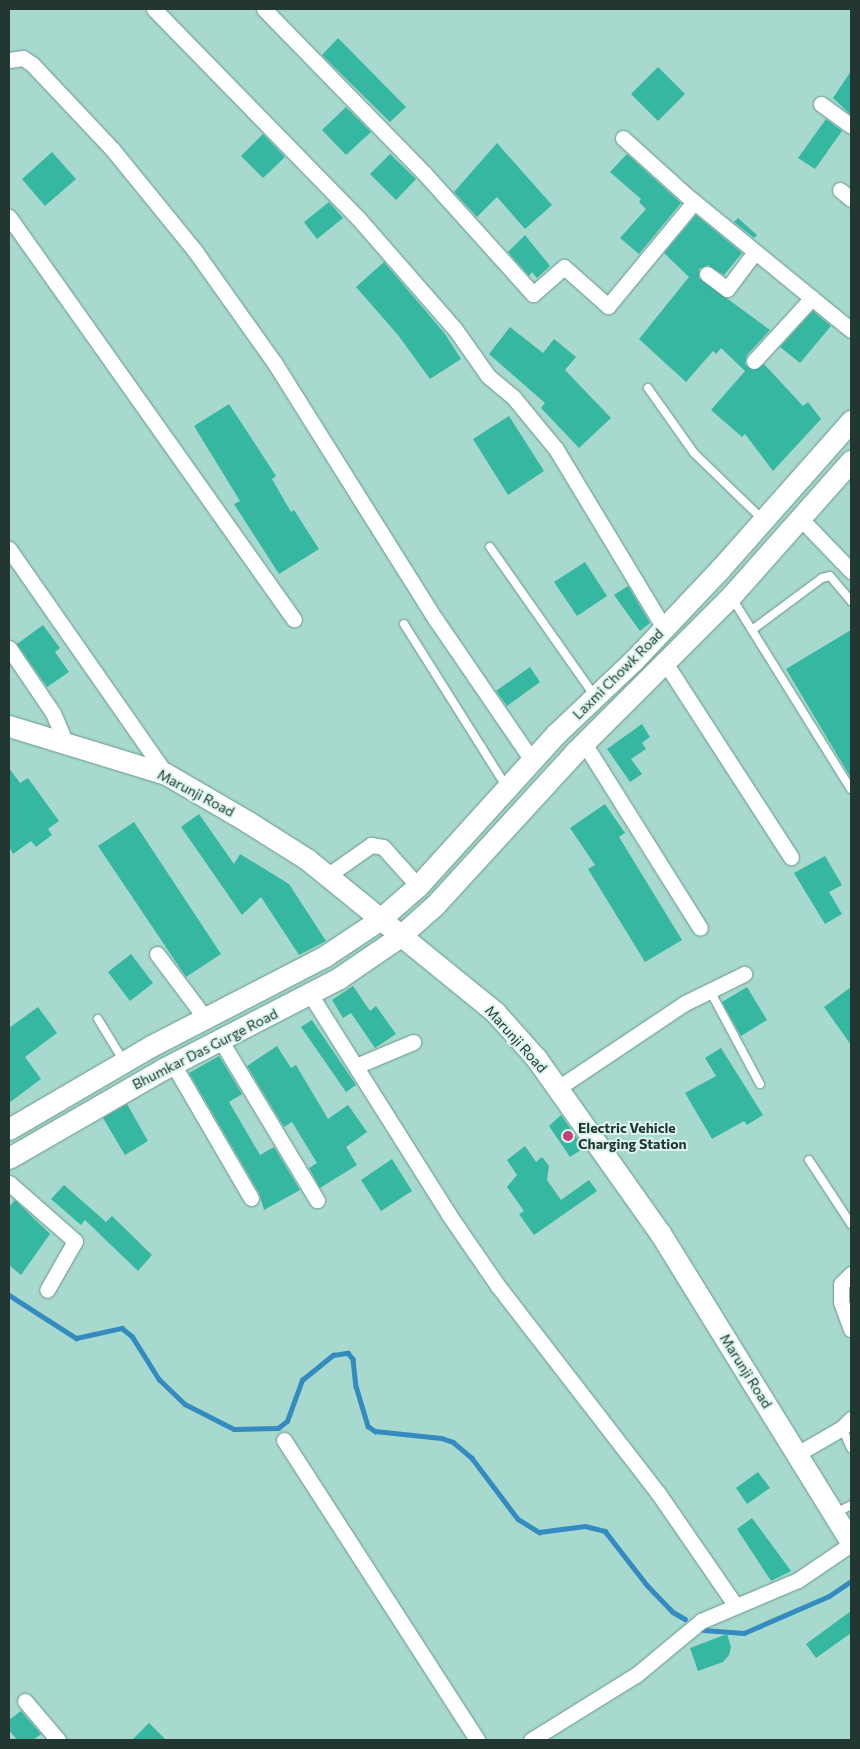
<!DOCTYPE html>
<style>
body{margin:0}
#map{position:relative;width:860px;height:1749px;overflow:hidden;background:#a8d9ce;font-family:Commissioner,sans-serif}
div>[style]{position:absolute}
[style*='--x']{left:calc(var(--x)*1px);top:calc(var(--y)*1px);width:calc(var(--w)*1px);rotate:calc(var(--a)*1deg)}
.stream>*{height:4.5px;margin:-2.25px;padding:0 2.25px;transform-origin:2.25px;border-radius:2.25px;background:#348bc0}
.building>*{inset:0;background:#36b7a2}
.roads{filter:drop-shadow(0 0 1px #68978d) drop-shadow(0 0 1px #68978d)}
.lane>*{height:8px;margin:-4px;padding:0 4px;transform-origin:4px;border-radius:4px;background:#fff}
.street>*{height:15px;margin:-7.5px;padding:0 7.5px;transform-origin:7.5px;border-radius:7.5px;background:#fff}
.secondary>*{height:21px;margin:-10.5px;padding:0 10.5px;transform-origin:10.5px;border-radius:10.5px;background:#fff}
.dots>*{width:14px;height:14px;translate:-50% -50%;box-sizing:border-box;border:2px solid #dcf4ee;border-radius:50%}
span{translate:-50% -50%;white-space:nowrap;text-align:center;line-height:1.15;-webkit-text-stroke:4px #dcf4ee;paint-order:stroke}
.street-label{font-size:14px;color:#223632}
.poi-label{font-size:14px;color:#223632;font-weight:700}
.left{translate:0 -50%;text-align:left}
.frame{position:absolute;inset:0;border:10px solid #223632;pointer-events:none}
</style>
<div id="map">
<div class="stream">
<div style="--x:9;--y:1295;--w:80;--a:32.7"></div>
<div style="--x:76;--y:1338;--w:47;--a:-12.3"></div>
<div style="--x:122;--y:1328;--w:13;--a:39"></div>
<div style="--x:132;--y:1336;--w:51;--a:57.9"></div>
<div style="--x:159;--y:1379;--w:36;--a:44"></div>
<div style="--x:185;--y:1404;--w:55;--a:27"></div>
<div style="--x:234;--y:1429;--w:44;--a:-1.3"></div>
<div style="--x:278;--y:1428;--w:11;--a:-38"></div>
<div style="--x:287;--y:1421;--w:44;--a:-69.9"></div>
<div style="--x:302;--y:1380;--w:40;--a:-39"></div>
<div style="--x:333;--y:1355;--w:15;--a:-8"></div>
<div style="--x:348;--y:1353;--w:8;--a:50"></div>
<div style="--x:353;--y:1359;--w:27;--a:84"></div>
<div style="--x:356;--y:1386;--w:42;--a:73.3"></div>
<div style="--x:368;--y:1426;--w:9;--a:36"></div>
<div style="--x:375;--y:1431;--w:66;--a:6.1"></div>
<div style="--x:441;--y:1438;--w:13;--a:18"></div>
<div style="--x:453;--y:1442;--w:25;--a:40"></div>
<div style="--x:472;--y:1458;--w:76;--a:53"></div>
<div style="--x:518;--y:1519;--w:25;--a:32"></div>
<div style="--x:539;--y:1532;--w:46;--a:-7.4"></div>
<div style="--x:585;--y:1526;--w:21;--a:14"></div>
<div style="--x:605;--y:1531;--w:68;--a:52.1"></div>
<div style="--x:647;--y:1585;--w:37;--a:46"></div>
<div style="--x:673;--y:1612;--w:14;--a:30"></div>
<div style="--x:703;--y:1630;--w:41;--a:4.2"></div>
<div style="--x:744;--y:1633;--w:93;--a:-23.5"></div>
<div style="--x:829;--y:1596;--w:27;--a:-34"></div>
</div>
<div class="building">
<div style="clip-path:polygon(338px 38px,406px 107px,390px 122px,322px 55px)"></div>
<div style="clip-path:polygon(658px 67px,685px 94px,658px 121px,631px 94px)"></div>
<div style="clip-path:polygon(851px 71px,851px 115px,833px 98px)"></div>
<div style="clip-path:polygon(346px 107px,371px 132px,346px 155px,322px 130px)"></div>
<div style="clip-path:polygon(826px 119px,842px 131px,815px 169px,798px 158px)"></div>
<div style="clip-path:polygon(263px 134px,285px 157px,263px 178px,241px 156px)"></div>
<div style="clip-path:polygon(497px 143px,552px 205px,525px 229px,497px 197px,477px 217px,454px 192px)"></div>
<div style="clip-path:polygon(52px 152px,76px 179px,45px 206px,22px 179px)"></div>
<div style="clip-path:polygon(390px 154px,416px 179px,396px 200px,370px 174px)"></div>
<div style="clip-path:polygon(627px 154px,681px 203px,639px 254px,620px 238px,646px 209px,639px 202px,641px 199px,610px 172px)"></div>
<div style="clip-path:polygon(329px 202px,343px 218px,317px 239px,304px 222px)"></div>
<div style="clip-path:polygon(696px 215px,742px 253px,724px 275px,708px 265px,699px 269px,699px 278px,770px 330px,747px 355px,745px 364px,752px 370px,764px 364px,803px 406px,808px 402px,821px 419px,773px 471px,745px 434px,742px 437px,711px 410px,745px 371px,721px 348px,716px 354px,713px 351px,686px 382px,639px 339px,689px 277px,664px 253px)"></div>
<div style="clip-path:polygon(738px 218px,757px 235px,754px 238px,734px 222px)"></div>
<div style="clip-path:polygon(525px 235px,550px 266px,537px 278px,532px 272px,529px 276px,508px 252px)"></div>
<div style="clip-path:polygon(384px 262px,445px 334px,461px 359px,430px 379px,398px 335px,356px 287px)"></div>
<div style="clip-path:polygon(813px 311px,831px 326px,800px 363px,780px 347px)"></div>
<div style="clip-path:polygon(510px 327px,543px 353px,554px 339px,576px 357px,565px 370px,611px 418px,579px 448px,541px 408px,545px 403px,489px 354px)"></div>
<div style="clip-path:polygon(229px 404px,276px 476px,272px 479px,291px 512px,294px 510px,319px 549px,279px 574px,234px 504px,240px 501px,194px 426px)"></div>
<div style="clip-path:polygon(509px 416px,544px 471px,508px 495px,473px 439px)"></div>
<div style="clip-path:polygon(585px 562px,607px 596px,577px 616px,554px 582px)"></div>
<div style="clip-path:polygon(628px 586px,650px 623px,640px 631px,614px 595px)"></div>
<div style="clip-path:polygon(43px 625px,60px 648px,55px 652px,69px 672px,47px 687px,17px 644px)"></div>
<div style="clip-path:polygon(851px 630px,851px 778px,786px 669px)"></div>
<div style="clip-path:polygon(530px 667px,540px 682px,507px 706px,496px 691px)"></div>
<div style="clip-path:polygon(642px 724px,650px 737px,642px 743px,646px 749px,631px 759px,642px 774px,630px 782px,607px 749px)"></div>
<div style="clip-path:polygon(9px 768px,20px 783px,28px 778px,59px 821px,48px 829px,52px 835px,36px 847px,31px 841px,13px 854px,9px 847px)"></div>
<div style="clip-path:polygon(605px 804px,625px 833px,619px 837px,682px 940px,645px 962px,588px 869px,595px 865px,570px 828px)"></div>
<div style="clip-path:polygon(199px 814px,234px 864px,240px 854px,289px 884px,326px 941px,299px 955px,261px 897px,242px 915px,181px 827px)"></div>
<div style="clip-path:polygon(134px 822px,221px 954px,186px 977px,98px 846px)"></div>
<div style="clip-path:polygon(825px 856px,842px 885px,829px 892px,842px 914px,825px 924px,794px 873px)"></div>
<div style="clip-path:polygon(131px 954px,153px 983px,130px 1001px,108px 972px)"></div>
<div style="clip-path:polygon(353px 986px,370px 1011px,376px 1006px,396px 1034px,375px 1048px,351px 1013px,343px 1018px,332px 1000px)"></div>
<div style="clip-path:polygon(747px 987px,767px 1020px,741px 1036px,722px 1002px)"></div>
<div style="clip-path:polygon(851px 987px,851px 1045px,824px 1007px)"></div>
<div style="clip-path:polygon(38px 1007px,57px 1033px,25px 1057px,41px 1079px,9px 1103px,9px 1028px)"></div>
<div style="clip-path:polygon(312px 1020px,356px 1085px,346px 1092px,301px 1027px)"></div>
<div style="clip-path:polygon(277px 1046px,291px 1068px,296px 1065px,328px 1119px,348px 1105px,367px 1132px,346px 1147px,357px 1165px,320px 1188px,309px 1168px,317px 1163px,292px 1122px,284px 1127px,247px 1066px)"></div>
<div style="clip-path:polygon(721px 1048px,763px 1115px,747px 1125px,744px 1121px,712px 1139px,685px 1093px,716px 1076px,705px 1058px)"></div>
<div style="clip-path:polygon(219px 1056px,242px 1094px,229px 1102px,260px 1155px,274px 1147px,300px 1190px,264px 1210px,259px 1193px,189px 1073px)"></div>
<div style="clip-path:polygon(127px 1104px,148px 1141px,125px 1155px,103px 1118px)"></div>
<div style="clip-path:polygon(561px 1115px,584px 1148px,570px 1157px,549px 1126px)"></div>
<div style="clip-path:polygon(525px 1146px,536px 1162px,542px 1157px,549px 1166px,547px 1180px,561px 1200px,589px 1180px,597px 1191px,534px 1235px,519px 1214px,524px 1211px,507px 1187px,517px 1175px,507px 1160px)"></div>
<div style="clip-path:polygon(392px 1159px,412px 1191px,381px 1211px,361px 1180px)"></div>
<div style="clip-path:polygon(64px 1185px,106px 1222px,112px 1216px,152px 1255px,138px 1271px,85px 1220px,81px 1225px,51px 1199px)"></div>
<div style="clip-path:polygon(15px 1200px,50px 1234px,21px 1275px,9px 1265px,9px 1207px)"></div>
<div style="clip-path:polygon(758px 1472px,770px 1488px,747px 1504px,736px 1488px)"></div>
<div style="clip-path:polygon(752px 1518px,791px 1571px,771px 1581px,737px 1529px)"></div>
<div style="clip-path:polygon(851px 1611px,851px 1633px,816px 1658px,806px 1644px)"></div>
<div style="clip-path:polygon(727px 1634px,731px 1647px,729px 1655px,723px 1662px,698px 1671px,690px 1648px)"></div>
<div style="clip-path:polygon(21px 1711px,41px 1734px,33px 1740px,17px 1740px,9px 1730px,9px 1720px)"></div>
<div style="clip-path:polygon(149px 1723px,166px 1740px,132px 1740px)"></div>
</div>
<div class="roads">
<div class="lane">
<div style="--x:648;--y:388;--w:80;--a:54.7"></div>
<div style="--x:694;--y:453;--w:95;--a:44.1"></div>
<div style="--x:490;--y:547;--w:181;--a:54.9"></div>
<div style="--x:732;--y:598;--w:225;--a:58.1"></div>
<div style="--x:404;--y:624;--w:191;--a:57.8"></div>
<div style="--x:752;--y:630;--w:87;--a:-36.6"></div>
<div style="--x:822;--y:578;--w:8;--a:-14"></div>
<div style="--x:830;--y:576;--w:33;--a:50"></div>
<div style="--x:709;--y:989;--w:108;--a:61.8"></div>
<div style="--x:98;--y:1019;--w:48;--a:58.6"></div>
<div style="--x:809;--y:1160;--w:77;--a:56.7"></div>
<div style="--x:842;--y:1428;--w:22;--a:66"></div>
<div style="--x:836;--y:1513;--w:17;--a:-28"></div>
</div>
<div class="street">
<div style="--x:154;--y:9;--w:292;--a:45.7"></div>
<div style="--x:358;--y:218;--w:147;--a:48.9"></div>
<div style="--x:455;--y:329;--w:57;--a:54.9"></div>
<div style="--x:488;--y:376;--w:34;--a:40"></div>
<div style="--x:514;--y:398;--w:66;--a:50.5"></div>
<div style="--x:556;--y:449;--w:209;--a:58.9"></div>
<div style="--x:264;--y:9;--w:229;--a:45.7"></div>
<div style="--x:424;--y:173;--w:163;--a:48"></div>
<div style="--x:533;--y:294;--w:41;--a:-41.1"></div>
<div style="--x:564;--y:267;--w:59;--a:41.6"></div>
<div style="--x:608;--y:306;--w:135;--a:-50.4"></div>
<div style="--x:9;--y:60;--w:14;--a:-8"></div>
<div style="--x:23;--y:58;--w:11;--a:34"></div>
<div style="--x:32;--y:64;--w:118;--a:46.7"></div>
<div style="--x:113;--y:150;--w:130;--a:50.9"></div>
<div style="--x:195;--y:251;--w:136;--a:54.6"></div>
<div style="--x:274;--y:362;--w:305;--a:57.9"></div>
<div style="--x:436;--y:620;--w:170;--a:55.6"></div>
<div style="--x:821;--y:104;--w:37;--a:36"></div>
<div style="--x:623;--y:138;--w:85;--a:42.1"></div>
<div style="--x:686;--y:195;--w:213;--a:39.3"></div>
<div style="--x:840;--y:190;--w:14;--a:39"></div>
<div style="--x:9;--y:217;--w:493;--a:54.7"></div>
<div style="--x:707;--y:274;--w:25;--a:37"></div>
<div style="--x:727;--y:289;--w:46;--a:-52.9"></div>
<div style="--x:754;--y:361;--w:86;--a:-47.4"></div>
<div style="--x:800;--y:518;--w:74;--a:46.1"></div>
<div style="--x:9;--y:549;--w:274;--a:55.1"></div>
<div style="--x:9;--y:648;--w:78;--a:55.9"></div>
<div style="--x:53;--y:713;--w:33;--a:67"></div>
<div style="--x:666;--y:664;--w:230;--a:57.1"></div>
<div style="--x:584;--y:743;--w:218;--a:57.9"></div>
<div style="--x:327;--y:876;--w:54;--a:-35.2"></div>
<div style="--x:371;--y:845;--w:12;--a:9"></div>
<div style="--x:383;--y:847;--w:52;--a:48.1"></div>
<div style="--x:157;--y:954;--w:81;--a:53"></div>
<div style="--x:310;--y:994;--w:261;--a:57.8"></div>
<div style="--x:449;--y:1215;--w:86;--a:55.4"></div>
<div style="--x:498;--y:1286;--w:262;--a:52.3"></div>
<div style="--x:658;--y:1493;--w:137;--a:55.4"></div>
<div style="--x:221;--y:1041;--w:186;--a:58.9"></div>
<div style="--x:173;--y:1064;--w:155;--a:59.8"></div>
<div style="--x:356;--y:1066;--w:62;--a:-22.8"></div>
<div style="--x:558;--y:1088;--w:153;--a:-33.8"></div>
<div style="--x:685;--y:1003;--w:66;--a:-26.2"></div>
<div style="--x:9;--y:1183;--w:88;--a:41.3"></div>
<div style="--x:75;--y:1241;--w:56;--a:119.7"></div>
<div style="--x:851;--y:1274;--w:14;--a:135"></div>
<div style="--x:841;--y:1284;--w:18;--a:90"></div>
<div style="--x:841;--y:1302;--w:29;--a:70"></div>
<div style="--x:284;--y:1440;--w:357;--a:57.2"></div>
<div style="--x:797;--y:1454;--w:52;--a:-30"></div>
<div style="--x:842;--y:1428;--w:13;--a:-45"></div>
<div style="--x:25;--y:1701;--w:51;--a:49.8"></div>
<div style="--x:531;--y:1740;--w:123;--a:-31.8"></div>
<div style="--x:636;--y:1675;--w:85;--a:-39.7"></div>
<div style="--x:701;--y:1621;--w:105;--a:-22.9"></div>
<div style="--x:798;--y:1580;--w:64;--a:-34.2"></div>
</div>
<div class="secondary">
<div style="--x:9;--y:726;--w:164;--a:17"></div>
<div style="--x:166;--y:774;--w:95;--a:30.3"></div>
<div style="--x:248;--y:822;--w:71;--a:32.3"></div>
<div style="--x:308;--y:860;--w:241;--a:39.1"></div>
<div style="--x:495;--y:1012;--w:62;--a:48.3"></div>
<div style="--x:536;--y:1058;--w:214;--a:54.7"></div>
<div style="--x:660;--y:1233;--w:363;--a:58.3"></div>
<div style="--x:9;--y:1129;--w:164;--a:-30.3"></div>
<div style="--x:151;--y:1046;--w:196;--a:-27.3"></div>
<div style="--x:325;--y:956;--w:65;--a:-33.7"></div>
<div style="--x:379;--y:920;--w:52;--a:-41.1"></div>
<div style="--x:418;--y:886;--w:205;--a:-47.8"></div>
<div style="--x:556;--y:734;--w:108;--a:-43.5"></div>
<div style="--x:634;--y:660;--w:125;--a:-46.6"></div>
<div style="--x:720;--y:569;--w:198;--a:-48.5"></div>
<div style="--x:9;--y:1158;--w:178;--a:-30"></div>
<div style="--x:163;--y:1069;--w:198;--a:-27.3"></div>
<div style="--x:339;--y:978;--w:73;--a:-34.3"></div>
<div style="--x:399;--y:937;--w:48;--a:-41.6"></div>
<div style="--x:435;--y:905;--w:207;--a:-47.5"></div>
<div style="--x:575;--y:752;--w:221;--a:-45"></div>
<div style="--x:731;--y:596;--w:181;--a:-48.4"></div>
</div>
</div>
<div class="dots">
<div style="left:568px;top:1136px;background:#c83e77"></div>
</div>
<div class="street-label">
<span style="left:618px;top:674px;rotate:-45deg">Laxmi Chowk Road</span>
<span style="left:196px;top:793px;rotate:28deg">Marunji Road</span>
<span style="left:516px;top:1039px;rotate:48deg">Marunji Road</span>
<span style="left:205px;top:1049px;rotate:-27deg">Bhumkar Das Gurge Road</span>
<span style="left:746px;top:1371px;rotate:58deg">Marunji Road</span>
</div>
<div class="poi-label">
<span class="left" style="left:578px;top:1136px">Electric Vehicle<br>Charging Station</span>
</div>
<div class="frame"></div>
</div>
